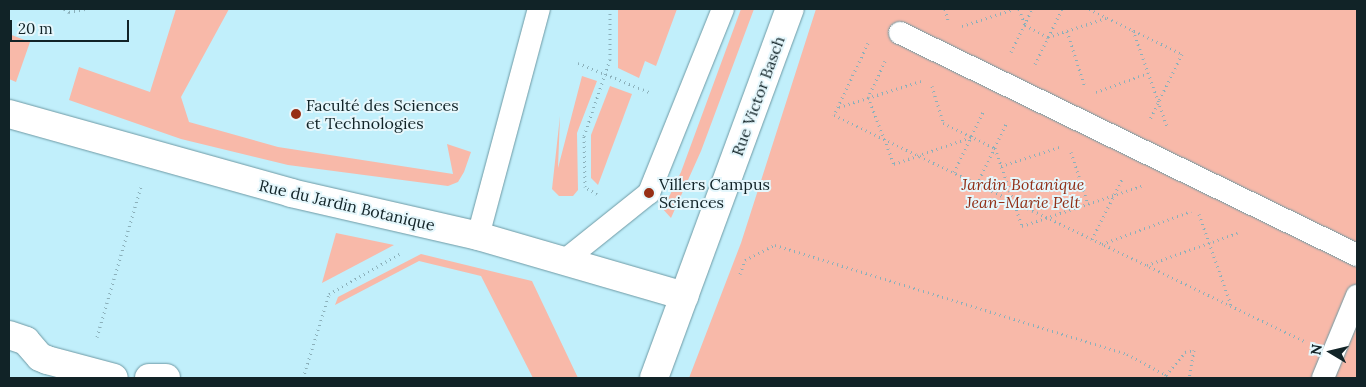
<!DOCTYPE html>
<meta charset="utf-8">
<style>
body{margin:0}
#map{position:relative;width:1366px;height:387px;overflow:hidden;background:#c1effb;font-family:Lora,serif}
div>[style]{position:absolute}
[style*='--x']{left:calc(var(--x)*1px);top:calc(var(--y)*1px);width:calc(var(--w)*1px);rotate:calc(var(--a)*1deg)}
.green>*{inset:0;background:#f8b9a9}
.path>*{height:3px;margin-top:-1.5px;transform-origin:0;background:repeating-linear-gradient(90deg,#8bb0ba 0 1px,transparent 0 5px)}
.roads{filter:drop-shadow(0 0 1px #6d99a4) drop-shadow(0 0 1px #6d99a4)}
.service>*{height:22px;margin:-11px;padding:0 11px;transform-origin:11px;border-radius:11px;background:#fff}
.minor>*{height:28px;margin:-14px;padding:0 14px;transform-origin:14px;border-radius:14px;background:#fff}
.dots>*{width:14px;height:14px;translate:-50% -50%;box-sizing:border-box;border:2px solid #e5f7fc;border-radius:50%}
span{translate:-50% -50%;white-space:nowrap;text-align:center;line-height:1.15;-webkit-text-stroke:4px #e5f7fc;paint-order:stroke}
.street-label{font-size:16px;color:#112327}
.poi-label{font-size:16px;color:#112327}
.left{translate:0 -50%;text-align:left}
.park-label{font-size:16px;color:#912e16;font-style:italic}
.frame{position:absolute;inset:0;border:10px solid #112327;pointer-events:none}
.north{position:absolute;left:1306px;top:327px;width:50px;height:50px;-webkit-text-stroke:4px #e5f7fc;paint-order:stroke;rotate:279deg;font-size:14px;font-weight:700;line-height:20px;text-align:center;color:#112327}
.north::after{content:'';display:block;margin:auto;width:18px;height:22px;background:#112327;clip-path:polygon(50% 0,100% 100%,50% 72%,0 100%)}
.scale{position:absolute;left:10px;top:20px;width:119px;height:22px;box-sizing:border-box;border:2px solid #112327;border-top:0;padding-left:6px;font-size:15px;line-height:18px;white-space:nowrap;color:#112327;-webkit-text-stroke:4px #e5f7fc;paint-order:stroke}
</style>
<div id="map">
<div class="green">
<div style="clip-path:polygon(176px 9px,229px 9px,181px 97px,189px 122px,278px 147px,453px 174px,447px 144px,471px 152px,464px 172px,458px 182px,448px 186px,288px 165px,181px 139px,69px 100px,79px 67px,150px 92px)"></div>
<div style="clip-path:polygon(618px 9px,677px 9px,656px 66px,645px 61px,639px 78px,618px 68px)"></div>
<div style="clip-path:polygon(741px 9px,754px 9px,701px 151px,671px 218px,661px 207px,667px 201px,681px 172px)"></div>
<div style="clip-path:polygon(816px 9px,1357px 9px,1357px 378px,689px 378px,741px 243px)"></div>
<div style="clip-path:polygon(9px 34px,30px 42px,16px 82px,9px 79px)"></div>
<div style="clip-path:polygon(582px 76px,597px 81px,577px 133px,578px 190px,573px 196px,559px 196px,552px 189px,560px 116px,558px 168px)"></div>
<div style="clip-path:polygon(610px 86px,632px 94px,598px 185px,591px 178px,591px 135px)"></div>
<div style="clip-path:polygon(336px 233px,394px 245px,322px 283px)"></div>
<div style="clip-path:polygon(421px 254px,532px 281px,578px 378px,533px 378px,481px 276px,419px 261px,335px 305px,338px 297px)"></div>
</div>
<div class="path">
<div style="--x:64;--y:9;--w:6;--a:31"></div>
<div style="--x:69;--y:12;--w:16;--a:-11"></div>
<div style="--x:945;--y:9;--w:11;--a:75"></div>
<div style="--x:1019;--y:9;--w:17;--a:69"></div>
<div style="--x:1025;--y:25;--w:26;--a:28"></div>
<div style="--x:1048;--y:37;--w:61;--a:-18.1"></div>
<div style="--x:1089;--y:9;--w:103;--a:25.8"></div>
<div style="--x:1182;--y:54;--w:72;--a:116.2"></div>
<div style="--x:962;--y:26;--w:55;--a:-18.1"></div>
<div style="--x:1133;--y:30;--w:102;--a:70.5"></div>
<div style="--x:1067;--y:31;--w:59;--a:72.2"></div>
<div style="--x:868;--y:43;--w:80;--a:115.3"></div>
<div style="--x:834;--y:115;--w:522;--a:25.68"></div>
<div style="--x:1011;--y:52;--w:48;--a:-64"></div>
<div style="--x:885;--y:61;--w:40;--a:115"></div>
<div style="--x:868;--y:97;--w:72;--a:68.8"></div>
<div style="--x:894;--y:164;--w:82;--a:-19.3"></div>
<div style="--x:578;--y:63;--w:77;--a:22.2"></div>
<div style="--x:1035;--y:64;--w:61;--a:-63.9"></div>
<div style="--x:932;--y:86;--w:39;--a:73"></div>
<div style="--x:943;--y:123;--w:58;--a:25.7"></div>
<div style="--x:995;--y:148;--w:83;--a:70.9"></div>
<div style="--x:1022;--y:226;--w:126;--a:-18.6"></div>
<div style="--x:1096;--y:92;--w:55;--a:-20.1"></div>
<div style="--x:839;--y:107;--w:86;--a:-17.6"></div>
<div style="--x:1071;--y:152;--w:55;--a:71.9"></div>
<div style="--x:1001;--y:166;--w:62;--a:-17.9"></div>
<div style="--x:954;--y:172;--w:69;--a:-64.2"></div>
<div style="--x:977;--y:184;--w:69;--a:-64.2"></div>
<div style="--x:597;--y:194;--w:14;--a:-150"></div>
<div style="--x:585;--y:187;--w:51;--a:-91.1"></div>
<div style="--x:584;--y:136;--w:81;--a:-71.3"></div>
<div style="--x:610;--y:59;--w:50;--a:-90"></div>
<div style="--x:1199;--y:214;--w:96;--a:70.6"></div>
<div style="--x:1092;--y:239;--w:69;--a:-63.4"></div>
<div style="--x:1102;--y:244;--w:95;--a:-20.3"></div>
<div style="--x:1147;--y:265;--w:96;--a:-19.6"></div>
<div style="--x:740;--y:274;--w:15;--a:-70"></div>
<div style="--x:745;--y:260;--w:34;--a:-27"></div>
<div style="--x:775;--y:245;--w:368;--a:17.2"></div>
<div style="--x:1127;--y:354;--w:44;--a:28.3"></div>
<div style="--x:1166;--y:375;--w:4;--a:124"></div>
<div style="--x:97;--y:337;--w:156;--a:-73.7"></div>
<div style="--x:1166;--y:375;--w:30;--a:-50"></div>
<div style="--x:1185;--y:352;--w:9;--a:-13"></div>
<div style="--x:1194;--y:350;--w:28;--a:100"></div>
<div style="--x:303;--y:378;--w:88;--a:-72.8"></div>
<div style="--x:329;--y:294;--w:81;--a:-29.7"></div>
</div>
<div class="roads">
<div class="service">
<div style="--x:900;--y:33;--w:508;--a:25.91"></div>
<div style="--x:478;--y:236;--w:235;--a:-75"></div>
<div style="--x:564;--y:261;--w:109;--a:-38.7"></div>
<div style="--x:649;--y:193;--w:198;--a:-68.1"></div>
<div style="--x:1323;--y:378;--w:89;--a:-67.5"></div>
</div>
<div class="minor">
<div style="--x:9;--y:114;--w:293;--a:15.6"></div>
<div style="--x:291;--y:193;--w:192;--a:12.9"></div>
<div style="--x:478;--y:236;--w:215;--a:16.2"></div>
<div style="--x:9;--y:335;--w:18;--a:19"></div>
<div style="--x:26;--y:341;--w:21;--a:49"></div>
<div style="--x:40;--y:357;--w:8;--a:23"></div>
<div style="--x:47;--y:360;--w:69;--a:15"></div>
<div style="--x:149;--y:378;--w:17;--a:0"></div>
<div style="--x:654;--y:378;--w:393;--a:-69.8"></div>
</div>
</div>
<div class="dots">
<div style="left:296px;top:114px;background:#972f15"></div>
<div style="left:649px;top:193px;background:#972f15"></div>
</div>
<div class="street-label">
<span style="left:758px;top:96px;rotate:-70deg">Rue Victor Basch</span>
<span style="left:347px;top:205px;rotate:13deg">Rue du Jardin Botanique</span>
</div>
<div class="poi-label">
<span class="left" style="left:306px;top:114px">Faculté des Sciences<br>et Technologies</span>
<span class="left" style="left:659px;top:193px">Villers Campus<br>Sciences</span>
</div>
<div class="park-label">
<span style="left:1023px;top:193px">Jardin Botanique<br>Jean-Marie Pelt</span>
</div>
<div class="frame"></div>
<div class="north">N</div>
<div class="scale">20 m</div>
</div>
